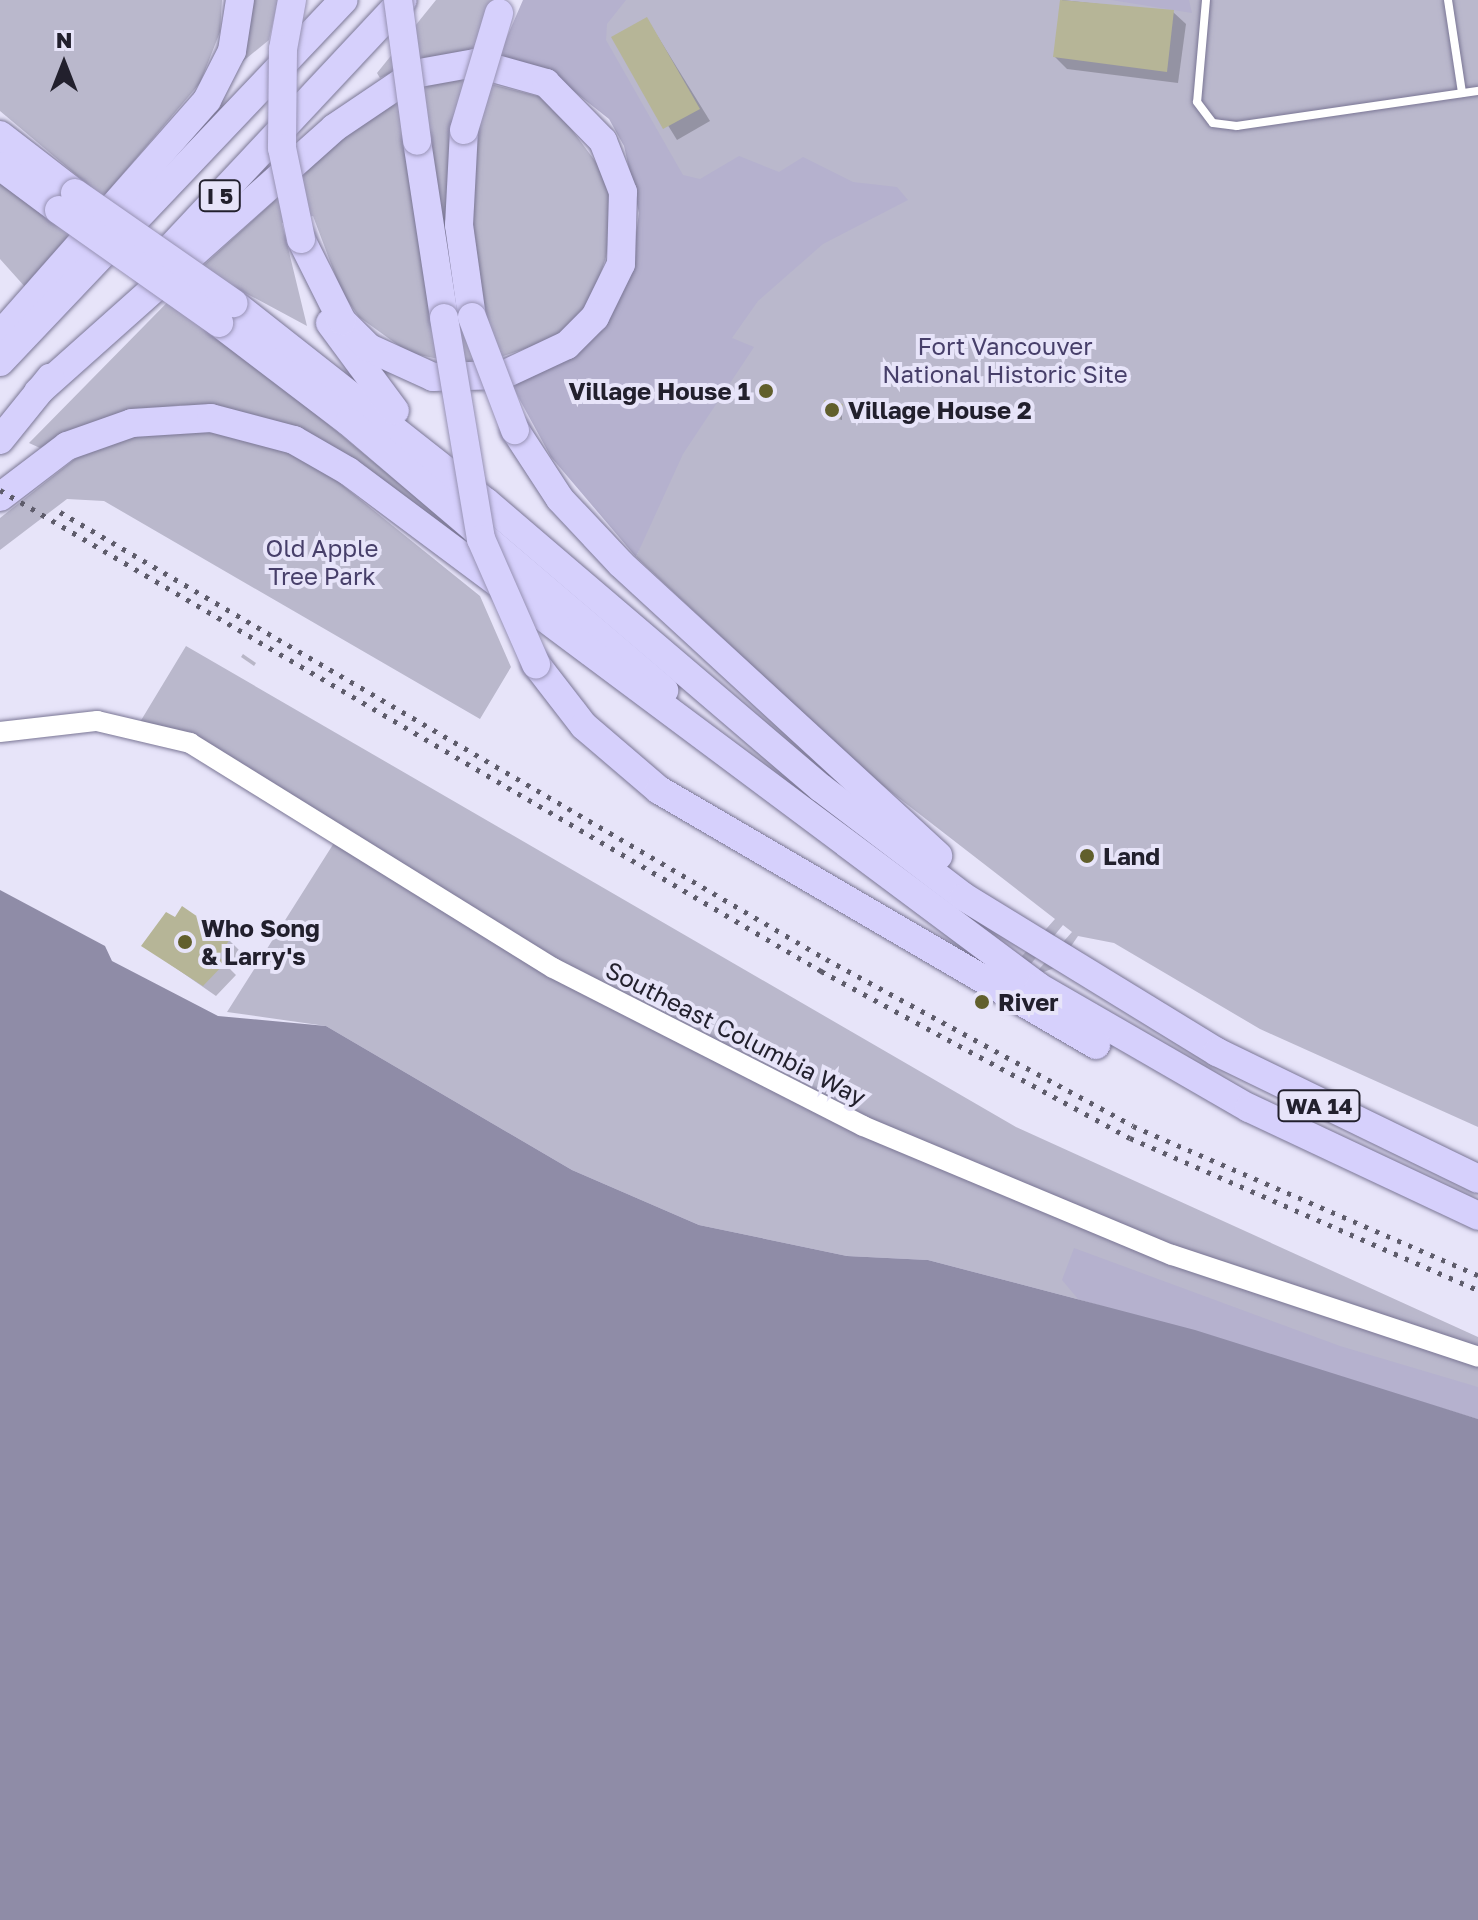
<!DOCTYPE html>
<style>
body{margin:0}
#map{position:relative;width:1478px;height:1920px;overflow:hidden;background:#e7e4f9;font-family:"Golos Text",sans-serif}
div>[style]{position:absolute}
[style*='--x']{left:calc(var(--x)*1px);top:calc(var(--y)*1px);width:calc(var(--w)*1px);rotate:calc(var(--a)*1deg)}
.green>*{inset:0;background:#bab8cc}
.forest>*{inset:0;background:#b5b1ce}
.water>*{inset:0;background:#8f8ca7}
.shadow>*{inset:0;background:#0003}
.building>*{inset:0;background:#b6b597}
.roads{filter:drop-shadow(0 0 2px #7a7695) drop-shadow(0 0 2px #7a7695)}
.service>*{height:8px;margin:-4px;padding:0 4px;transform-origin:4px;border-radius:4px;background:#fff}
.tertiary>*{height:20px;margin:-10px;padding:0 10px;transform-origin:10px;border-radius:10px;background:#fff}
.motorway>*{height:28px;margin:-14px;padding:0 14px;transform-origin:14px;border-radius:14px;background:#d6d0fc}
.rail>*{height:5px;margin-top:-2.5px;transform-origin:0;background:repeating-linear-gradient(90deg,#5e5c6b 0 4px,transparent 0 12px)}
.bridges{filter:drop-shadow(0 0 2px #9792b4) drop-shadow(0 0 2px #9792b4)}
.motorway-bridge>*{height:28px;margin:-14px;padding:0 14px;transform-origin:14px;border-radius:14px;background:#d6d0fc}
.dots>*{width:22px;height:22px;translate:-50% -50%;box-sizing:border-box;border:4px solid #e7e4f9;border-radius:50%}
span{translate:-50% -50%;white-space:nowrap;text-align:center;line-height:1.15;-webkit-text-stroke:8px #e7e4f9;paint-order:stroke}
.shield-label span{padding:2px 6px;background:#e7e4f9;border:2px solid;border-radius:6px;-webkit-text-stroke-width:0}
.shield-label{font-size:22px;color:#22202d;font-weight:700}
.park-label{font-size:24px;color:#473f6a}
.poi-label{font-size:24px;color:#22202d;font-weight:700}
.right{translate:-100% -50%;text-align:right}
.left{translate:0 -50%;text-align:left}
.street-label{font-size:24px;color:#22202d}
.north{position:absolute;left:24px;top:24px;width:80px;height:80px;-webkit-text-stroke:6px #e7e4f9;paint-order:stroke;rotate:0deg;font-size:22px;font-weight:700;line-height:32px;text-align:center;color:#22202d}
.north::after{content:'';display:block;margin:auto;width:28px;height:36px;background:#22202d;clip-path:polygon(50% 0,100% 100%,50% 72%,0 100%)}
</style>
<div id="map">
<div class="green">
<div style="clip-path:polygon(0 0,222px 0,220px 32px,200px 83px,26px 288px,0 259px,0 181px,93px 189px,0 111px)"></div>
<div style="clip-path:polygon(253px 0,278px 0,269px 40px,242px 62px)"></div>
<div style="clip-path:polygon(436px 0,493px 0,472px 52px,420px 59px,380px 78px,377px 73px)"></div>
<div style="clip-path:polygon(572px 0,1478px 0,1478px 1127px,1260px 1029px,1114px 943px,1078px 936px,1057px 967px,1033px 976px,1072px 932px,1063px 925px,1025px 971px,983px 987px,944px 971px,1013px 966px,1055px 919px,869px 775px,636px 557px,644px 536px,658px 231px)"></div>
<div style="clip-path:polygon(464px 77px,549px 99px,604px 173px,613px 215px,606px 257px,593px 297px,560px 337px,474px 366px,409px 353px,359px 317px,342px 293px,313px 216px,282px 223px,307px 326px,225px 282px,258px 366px,465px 538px,470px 552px,225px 410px,180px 405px,121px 413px,40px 448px,29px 443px,204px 265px,354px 128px,419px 85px)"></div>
<div style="clip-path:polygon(220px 430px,292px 452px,336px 480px,480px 596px,511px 667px,480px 719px,104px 501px,67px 499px,0 550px,0 518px,85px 451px,128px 436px)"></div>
<div style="clip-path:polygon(186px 646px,1016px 1127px,1478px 1337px,1478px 1419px,1195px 1330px,928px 1260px,847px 1256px,699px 1225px,572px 1170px,326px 1026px,227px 1012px,339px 835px,245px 773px,137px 727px)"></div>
</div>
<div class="forest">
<div style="clip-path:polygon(523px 0,626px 0,607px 24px,606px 40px,683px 175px,700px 179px,739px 156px,779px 172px,803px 157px,853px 182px,897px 187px,908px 200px,823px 244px,758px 301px,732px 338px,754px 347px,683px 454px,636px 557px,551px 457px,510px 382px,603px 330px,631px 270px,639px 213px,624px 146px,609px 119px,552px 74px,499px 55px)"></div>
<div style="clip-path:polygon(1111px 0,1189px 0,1192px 13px)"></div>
<div style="clip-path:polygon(1074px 1248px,1340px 1346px,1478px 1387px,1478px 1419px,1078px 1299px,1062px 1280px)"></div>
</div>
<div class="water">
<div style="clip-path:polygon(0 890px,105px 946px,112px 961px,218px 1016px,326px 1026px,572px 1170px,699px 1225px,847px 1256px,928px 1260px,1195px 1330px,1478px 1419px,1478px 1920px,0 1920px)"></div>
</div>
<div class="shadow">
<div style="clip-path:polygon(1062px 0,1173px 12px,1186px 24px,1178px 83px,1067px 69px,1055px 57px)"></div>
<div style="clip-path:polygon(647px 19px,710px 121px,677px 140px,614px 38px)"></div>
<div style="clip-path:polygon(842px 406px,842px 420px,824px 415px)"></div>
<div style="clip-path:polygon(243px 654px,256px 663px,254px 666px,241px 657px)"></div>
<div style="clip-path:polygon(229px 940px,241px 952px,230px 969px,236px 975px,216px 996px,144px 946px)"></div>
</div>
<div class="building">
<div style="clip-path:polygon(1060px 0,1174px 10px,1167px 72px,1053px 57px)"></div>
<div style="clip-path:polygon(647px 17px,700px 109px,663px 129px,611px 37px)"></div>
<div style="clip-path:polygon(759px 383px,775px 385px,773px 400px,757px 398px)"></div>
<div style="clip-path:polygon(824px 400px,843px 404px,840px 419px,822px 416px)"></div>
<div style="clip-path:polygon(182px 906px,230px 939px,218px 957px,226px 962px,203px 986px,141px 946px,166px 912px,175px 917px)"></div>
</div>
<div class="roads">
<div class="service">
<div style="--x:1206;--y:0;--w:102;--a:95"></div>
<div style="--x:1197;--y:102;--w:26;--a:53"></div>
<div style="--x:1213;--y:123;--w:24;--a:7"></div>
<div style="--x:1237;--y:126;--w:244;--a:-8.3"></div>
<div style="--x:1448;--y:0;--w:94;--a:81.4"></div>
</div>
<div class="tertiary">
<div style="--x:0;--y:732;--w:98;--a:-6.5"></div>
<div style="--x:97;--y:721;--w:96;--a:13.3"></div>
<div style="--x:190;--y:743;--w:427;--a:31.8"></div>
<div style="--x:553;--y:968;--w:348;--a:27"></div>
<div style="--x:863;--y:1126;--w:335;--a:22.7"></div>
<div style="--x:1172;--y:1255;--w:323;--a:18.4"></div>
</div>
<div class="motorway">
<div style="--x:464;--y:130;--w:95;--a:93"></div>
<div style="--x:459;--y:225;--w:93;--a:82"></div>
<div style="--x:0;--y:135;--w:95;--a:37.7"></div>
<div style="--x:417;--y:141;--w:179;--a:81.3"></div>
<div style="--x:0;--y:166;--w:74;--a:36.7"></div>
<div style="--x:149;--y:271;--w:371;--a:-46.9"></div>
<div style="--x:233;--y:303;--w:322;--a:38.2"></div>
<div style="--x:486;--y:502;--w:440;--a:40.5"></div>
<div style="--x:821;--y:788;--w:180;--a:37.3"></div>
<div style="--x:964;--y:897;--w:297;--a:31.5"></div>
<div style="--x:1217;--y:1052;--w:290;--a:25.9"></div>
<div style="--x:219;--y:323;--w:163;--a:37.3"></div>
<div style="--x:349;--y:422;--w:414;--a:40.4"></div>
<div style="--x:330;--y:323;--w:109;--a:53.5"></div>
<div style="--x:0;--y:335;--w:313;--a:-48.6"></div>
<div style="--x:207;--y:100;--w:55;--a:-63"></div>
<div style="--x:232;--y:51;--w:52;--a:-81.1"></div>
<div style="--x:0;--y:362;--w:499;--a:-46.5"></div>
<div style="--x:38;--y:392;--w:397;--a:-41.7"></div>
<div style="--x:334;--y:128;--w:97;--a:-34"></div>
<div style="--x:414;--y:74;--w:62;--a:-10.2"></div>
<div style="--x:475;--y:63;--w:74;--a:15.7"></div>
<div style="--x:546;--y:83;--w:81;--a:45.5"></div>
<div style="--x:603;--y:141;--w:55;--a:68.6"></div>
<div style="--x:623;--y:192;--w:72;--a:91.6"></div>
<div style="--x:621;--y:264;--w:59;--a:116.1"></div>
<div style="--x:595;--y:317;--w:40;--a:135"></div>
<div style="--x:567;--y:345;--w:71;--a:154.9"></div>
<div style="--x:503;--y:375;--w:70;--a:178.4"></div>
<div style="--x:433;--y:377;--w:70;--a:-155.6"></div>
<div style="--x:369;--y:348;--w:38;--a:-135"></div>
<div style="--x:342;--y:321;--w:92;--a:-116.6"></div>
<div style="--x:515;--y:430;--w:82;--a:56.9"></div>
<div style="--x:560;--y:499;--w:89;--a:46.8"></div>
<div style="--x:621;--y:564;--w:431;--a:42.6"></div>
<div style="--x:0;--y:440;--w:80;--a:-51.1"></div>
<div style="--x:0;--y:497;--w:84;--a:-37.3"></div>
<div style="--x:67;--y:446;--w:69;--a:-19.5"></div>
<div style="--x:132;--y:423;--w:79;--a:-3.6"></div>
<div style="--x:211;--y:418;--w:86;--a:14.8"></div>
<div style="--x:294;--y:440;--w:62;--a:29.9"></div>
<div style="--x:348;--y:471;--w:862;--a:36.75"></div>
<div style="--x:1039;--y:987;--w:242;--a:30"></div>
<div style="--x:1249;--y:1108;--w:253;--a:25.2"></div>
<div style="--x:536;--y:664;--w:78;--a:52.3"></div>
<div style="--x:584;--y:726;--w:99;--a:40.5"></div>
<div style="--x:659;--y:790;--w:506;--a:30.26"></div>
</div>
</div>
<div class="rail">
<div style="--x:0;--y:490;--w:952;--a:30.36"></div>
<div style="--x:821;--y:971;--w:351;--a:28.4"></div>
<div style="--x:1130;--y:1138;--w:380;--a:23.6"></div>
<div style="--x:60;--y:512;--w:887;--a:30.27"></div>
<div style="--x:826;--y:959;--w:349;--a:28.5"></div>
<div style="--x:1133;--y:1126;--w:376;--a:23.4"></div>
</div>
<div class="bridges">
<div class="motorway-bridge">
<div style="--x:292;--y:0;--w:50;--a:100.4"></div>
<div style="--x:283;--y:49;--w:99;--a:90.6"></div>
<div style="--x:282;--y:148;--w:93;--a:78.2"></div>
<div style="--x:398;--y:0;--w:142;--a:82.3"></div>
<div style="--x:464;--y:130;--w:122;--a:-73.3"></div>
<div style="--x:75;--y:193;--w:193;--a:34.8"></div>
<div style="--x:59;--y:210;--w:196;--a:35.2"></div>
<div style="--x:472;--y:317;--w:121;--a:69.2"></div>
<div style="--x:444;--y:318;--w:224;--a:80.5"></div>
<div style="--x:481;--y:539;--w:137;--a:66.3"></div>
</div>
</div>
<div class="dots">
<div style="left:766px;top:391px;background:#615f2c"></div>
<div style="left:832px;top:410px;background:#615f2c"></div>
<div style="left:1087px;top:856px;background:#615f2c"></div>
<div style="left:185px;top:942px;background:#615f2c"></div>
<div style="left:982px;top:1002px;background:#615f2c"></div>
</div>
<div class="shield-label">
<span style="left:220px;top:196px">I 5</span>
<span style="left:1319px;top:1106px">WA 14</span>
</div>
<div class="park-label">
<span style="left:1005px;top:360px">Fort Vancouver<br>National Historic Site</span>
<span style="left:322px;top:562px">Old Apple<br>Tree Park</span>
</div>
<div class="poi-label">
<span class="right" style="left:750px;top:391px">Village House 1</span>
<span class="left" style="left:848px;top:410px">Village House 2</span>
<span class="left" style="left:1103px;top:856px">Land</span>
<span class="left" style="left:201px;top:942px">Who Song<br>&amp; Larry's</span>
<span class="left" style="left:998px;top:1002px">River</span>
</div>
<div class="street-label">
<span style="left:736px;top:1033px;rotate:27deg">Southeast Columbia Way</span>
</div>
<div class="north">N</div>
</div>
